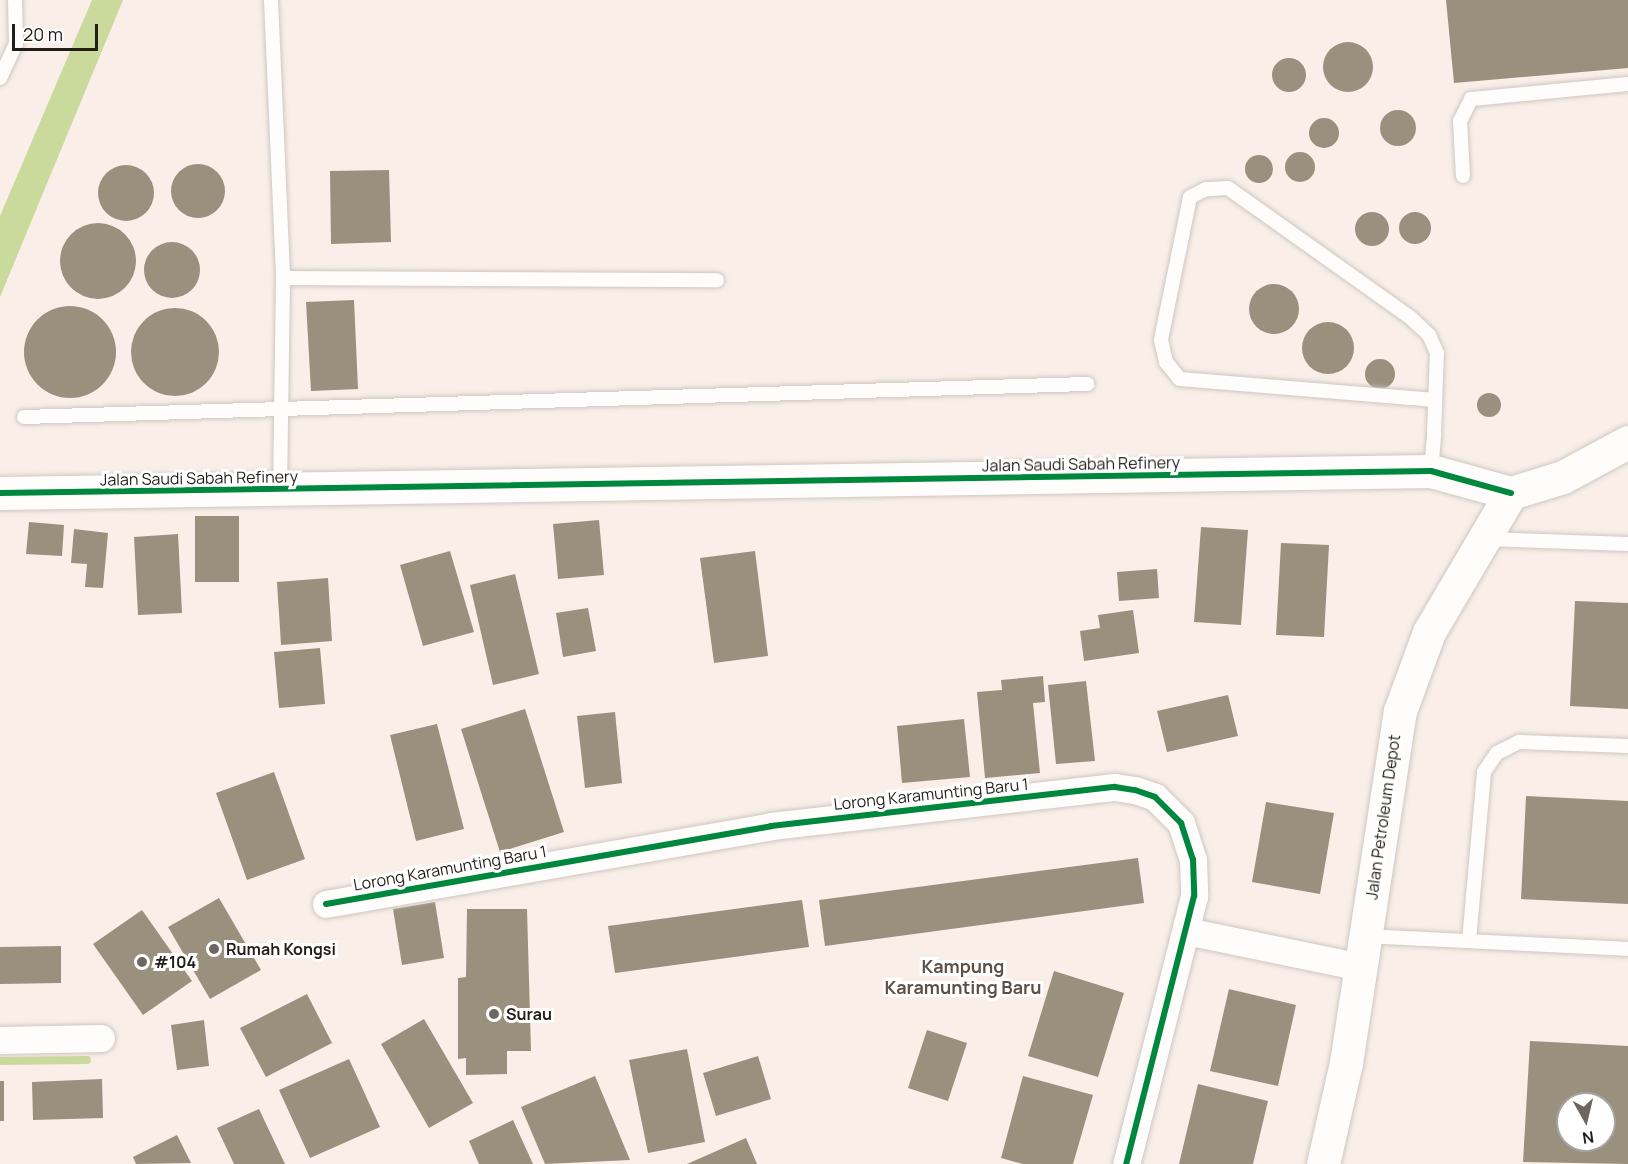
<!DOCTYPE html>
<style>
body{margin:0}
#map{position:relative;width:1628px;height:1164px;overflow:hidden;background:#f9efe8;font-family:Manrope,sans-serif}
div>[style]{position:absolute}
[style*='--x']{left:calc(var(--x)*1px);top:calc(var(--y)*1px);width:calc(var(--w)*1px);rotate:calc(var(--a)*1deg)}
.water>*{inset:0;background:#cad99c}
.stream>*{height:8px;margin:-4px;padding:0 4px;transform-origin:4px;border-radius:4px;background:#cad99c}
.building>*{inset:0;background:#99907e}
.round{border-radius:50%}
.roads{filter:drop-shadow(0 0 2px #cec7c2) drop-shadow(0 0 2px #cec7c2)}
.lane>*{height:14px;margin:-7px;padding:0 7px;transform-origin:7px;border-radius:7px;background:#fefdfc}
.street>*{height:27px;margin:-13.5px;padding:0 13.5px;transform-origin:13.5px;border-radius:13.5px;background:#fefdfc}
.secondary>*{height:33px;margin:-16.5px;padding:0 16.5px;transform-origin:16.5px;border-radius:16.5px;background:#fefdfc}
.cycleway>*{height:6px;margin:-3px;padding:0 3px;transform-origin:3px;border-radius:3px;background:#00873e}
.dots>*{width:16px;height:16px;translate:-50% -50%;box-sizing:border-box;border:3px solid #fff;border-radius:50%}
span{translate:-50% -50%;white-space:nowrap;text-align:center;line-height:1.15;-webkit-text-stroke:6px #fff;paint-order:stroke}
.street-label{font-size:16px;color:#231d18}
.poi-label{font-size:16px;color:#231d18;font-weight:700}
.left{translate:0 -50%;text-align:left}
.neighbourhood-label{font-size:18px;color:#5e5046;font-weight:700}
.north{position:absolute;left:1556px;top:1092px;width:60px;height:60px;box-sizing:border-box;background:#fff;border:2px solid #a7a5a3;border-radius:50%;rotate:172deg;font-size:16px;font-weight:700;line-height:24px;text-align:center;color:#231d18}
.north::after{content:'';display:block;margin:auto;width:21px;height:27px;background:#6e6661;clip-path:polygon(50% 0,100% 100%,50% 72%,0 100%)}
.scale{position:absolute;left:12px;top:24px;width:86px;height:27px;box-sizing:border-box;border:3px solid #231d18;border-top:0;padding-left:8px;font-size:18px;line-height:21px;white-space:nowrap;color:#231d18;-webkit-text-stroke:4px #fff;paint-order:stroke}
</style>
<div id="map">
<div class="water">
<div style="clip-path:polygon(92px 0,123px 0,0 297px,0 216px)"></div>
</div>
<div class="stream">
<div style="--x:0;--y:1061;--w:87;--a:-0.7"></div>
</div>
<div class="building">
<div style="clip-path:polygon(1446px 0,1628px 0,1628px 68px,1454px 83px)"></div>
<div class="round" style="left:1323px;top:42px;width:50px;height:50px"></div>
<div class="round" style="left:1272px;top:58px;width:34px;height:34px"></div>
<div class="round" style="left:1380px;top:110px;width:36px;height:36px"></div>
<div class="round" style="left:1309px;top:118px;width:30px;height:30px"></div>
<div class="round" style="left:1285px;top:152px;width:30px;height:30px"></div>
<div class="round" style="left:1245px;top:155px;width:28px;height:28px"></div>
<div class="round" style="left:171px;top:164px;width:54px;height:54px"></div>
<div class="round" style="left:98px;top:165px;width:56px;height:56px"></div>
<div style="clip-path:polygon(389px 170px,391px 242px,331px 244px,330px 171px)"></div>
<div class="round" style="left:1399px;top:212px;width:32px;height:32px"></div>
<div class="round" style="left:1355px;top:212px;width:34px;height:34px"></div>
<div class="round" style="left:60px;top:223px;width:76px;height:76px"></div>
<div class="round" style="left:144px;top:242px;width:56px;height:56px"></div>
<div class="round" style="left:1249px;top:284px;width:50px;height:50px"></div>
<div style="clip-path:polygon(354px 300px,358px 389px,311px 391px,306px 302px)"></div>
<div class="round" style="left:24px;top:306px;width:92px;height:92px"></div>
<div class="round" style="left:131px;top:308px;width:88px;height:88px"></div>
<div class="round" style="left:1302px;top:322px;width:52px;height:52px"></div>
<div class="round" style="left:1365px;top:359px;width:30px;height:30px"></div>
<div class="round" style="left:1477px;top:393px;width:24px;height:24px"></div>
<div style="clip-path:polygon(195px 516px,239px 516px,239px 582px,195px 582px)"></div>
<div style="clip-path:polygon(599px 520px,604px 575px,558px 579px,553px 524px)"></div>
<div style="clip-path:polygon(29px 522px,64px 525px,62px 556px,26px 554px)"></div>
<div style="clip-path:polygon(1201px 527px,1248px 530px,1241px 625px,1194px 622px)"></div>
<div style="clip-path:polygon(74px 529px,108px 533px,103px 588px,85px 587px,87px 564px,71px 563px)"></div>
<div style="clip-path:polygon(178px 534px,182px 613px,138px 615px,134px 537px)"></div>
<div style="clip-path:polygon(1281px 543px,1329px 545px,1324px 637px,1276px 635px)"></div>
<div style="clip-path:polygon(450px 551px,474px 632px,423px 646px,400px 565px)"></div>
<div style="clip-path:polygon(755px 551px,768px 656px,714px 663px,700px 558px)"></div>
<div style="clip-path:polygon(1157px 569px,1159px 598px,1119px 601px,1117px 572px)"></div>
<div style="clip-path:polygon(515px 574px,539px 674px,493px 685px,470px 585px)"></div>
<div style="clip-path:polygon(328px 578px,332px 641px,281px 645px,277px 582px)"></div>
<div style="clip-path:polygon(1575px 601px,1628px 603px,1628px 709px,1570px 706px)"></div>
<div style="clip-path:polygon(588px 608px,596px 651px,563px 657px,556px 613px)"></div>
<div style="clip-path:polygon(1133px 610px,1139px 653px,1084px 661px,1080px 631px,1100px 628px,1098px 615px)"></div>
<div style="clip-path:polygon(320px 648px,325px 704px,279px 708px,274px 652px)"></div>
<div style="clip-path:polygon(1043px 676px,1045px 702px,1033px 703px,1040px 773px,985px 778px,977px 692px,1002px 690px,1001px 680px)"></div>
<div style="clip-path:polygon(1086px 681px,1095px 761px,1056px 764px,1048px 685px)"></div>
<div style="clip-path:polygon(1228px 695px,1238px 736px,1167px 752px,1157px 711px)"></div>
<div style="clip-path:polygon(525px 709px,564px 832px,500px 852px,461px 729px)"></div>
<div style="clip-path:polygon(615px 712px,622px 783px,585px 788px,577px 716px)"></div>
<div style="clip-path:polygon(964px 719px,970px 777px,902px 783px,897px 726px)"></div>
<div style="clip-path:polygon(437px 724px,464px 829px,416px 841px,390px 735px)"></div>
<div style="clip-path:polygon(274px 772px,305px 859px,247px 880px,216px 793px)"></div>
<div style="clip-path:polygon(1526px 796px,1628px 801px,1628px 904px,1521px 899px)"></div>
<div style="clip-path:polygon(1266px 802px,1334px 813px,1320px 894px,1252px 882px)"></div>
<div style="clip-path:polygon(1138px 858px,1144px 903px,825px 946px,819px 900px)"></div>
<div style="clip-path:polygon(219px 898px,261px 970px,210px 999px,168px 927px)"></div>
<div style="clip-path:polygon(802px 900px,809px 947px,615px 973px,608px 926px)"></div>
<div style="clip-path:polygon(435px 902px,444px 958px,402px 965px,393px 909px)"></div>
<div style="clip-path:polygon(467px 909px,527px 909px,531px 1051px,507px 1051px,507px 1074px,466px 1075px,466px 1058px,458px 1059px,458px 978px,466px 977px)"></div>
<div style="clip-path:polygon(142px 910px,192px 981px,143px 1015px,93px 944px)"></div>
<div style="clip-path:polygon(61px 946px,61px 983px,0 984px,0 947px)"></div>
<div style="clip-path:polygon(1054px 971px,1124px 993px,1098px 1077px,1028px 1056px)"></div>
<div style="clip-path:polygon(1229px 989px,1296px 1005px,1278px 1086px,1210px 1071px)"></div>
<div style="clip-path:polygon(307px 994px,332px 1043px,266px 1077px,240px 1028px)"></div>
<div style="clip-path:polygon(424px 1019px,473px 1103px,429px 1128px,381px 1044px)"></div>
<div style="clip-path:polygon(204px 1020px,209px 1066px,177px 1070px,171px 1025px)"></div>
<div style="clip-path:polygon(927px 1030px,967px 1043px,948px 1101px,908px 1088px)"></div>
<div style="clip-path:polygon(evenodd,1530px 1041px,1628px 1046px,1628px 1164px,1523px 1162px,1530px 1041px,1568px 1104px,1604px 1104px,1604px 1140px,1568px 1140px,1568px 1104px)"></div>
<div style="clip-path:polygon(687px 1049px,705px 1142px,648px 1153px,629px 1060px)"></div>
<div style="clip-path:polygon(758px 1056px,771px 1099px,716px 1116px,703px 1073px)"></div>
<div style="clip-path:polygon(349px 1059px,380px 1127px,310px 1158px,279px 1090px)"></div>
<div style="clip-path:polygon(595px 1076px,630px 1160px,545px 1164px,521px 1107px)"></div>
<div style="clip-path:polygon(1023px 1076px,1093px 1095px,1073px 1164px,1023px 1164px,1001px 1158px)"></div>
<div style="clip-path:polygon(102px 1079px,103px 1118px,33px 1120px,32px 1082px)"></div>
<div style="clip-path:polygon(0 1081px,4px 1081px,4px 1121px,0 1121px)"></div>
<div style="clip-path:polygon(1198px 1084px,1268px 1101px,1253px 1164px,1179px 1164px)"></div>
<div style="clip-path:polygon(259px 1109px,285px 1164px,234px 1164px,217px 1128px)"></div>
<div style="clip-path:polygon(513px 1120px,533px 1164px,479px 1164px,469px 1141px)"></div>
<div style="clip-path:polygon(177px 1135px,191px 1163px,136px 1164px,133px 1157px)"></div>
<div style="clip-path:polygon(746px 1138px,757px 1164px,687px 1164px)"></div>
</div>
<div class="roads">
<div class="lane">
<div style="--x:271;--y:0;--w:278;--a:87.5"></div>
<div style="--x:283;--y:278;--w:211;--a:90.8"></div>
<div style="--x:0;--y:78;--w:38;--a:-65"></div>
<div style="--x:16;--y:44;--w:44;--a:-91.3"></div>
<div style="--x:1463;--y:176;--w:55;--a:-93.1"></div>
<div style="--x:1460;--y:121;--w:25;--a:-63"></div>
<div style="--x:1471;--y:99;--w:158;--a:-5.5"></div>
<div style="--x:283;--y:278;--w:434;--a:0.3"></div>
<div style="--x:24;--y:417;--w:1064;--a:-1.78"></div>
<div style="--x:1431;--y:471;--w:38;--a:-85"></div>
<div style="--x:1434;--y:433;--w:80;--a:-87.9"></div>
<div style="--x:1437;--y:353;--w:20;--a:-114"></div>
<div style="--x:1429;--y:335;--w:25;--a:-137"></div>
<div style="--x:1411;--y:318;--w:224;--a:-144.6"></div>
<div style="--x:1228;--y:188;--w:22;--a:177"></div>
<div style="--x:1206;--y:189;--w:18;--a:153"></div>
<div style="--x:1190;--y:197;--w:146;--a:101.5"></div>
<div style="--x:1161;--y:340;--w:23;--a:77"></div>
<div style="--x:1166;--y:362;--w:22;--a:51"></div>
<div style="--x:1180;--y:379;--w:256;--a:4.7"></div>
<div style="--x:1486;--y:539;--w:142;--a:2"></div>
<div style="--x:1366;--y:936;--w:262;--a:2.8"></div>
<div style="--x:1469;--y:941;--w:170;--a:-84.9"></div>
<div style="--x:1484;--y:772;--w:23;--a:-56"></div>
<div style="--x:1497;--y:753;--w:25;--a:-27"></div>
<div style="--x:1519;--y:742;--w:109;--a:2.1"></div>
</div>
<div class="street">
<div style="--x:326;--y:904;--w:452;--a:-9.9"></div>
<div style="--x:771;--y:826;--w:346;--a:-6.5"></div>
<div style="--x:1115;--y:787;--w:20;--a:9"></div>
<div style="--x:1135;--y:790;--w:21;--a:19"></div>
<div style="--x:1155;--y:797;--w:37;--a:45"></div>
<div style="--x:1181;--y:823;--w:38;--a:72"></div>
<div style="--x:1193;--y:859;--w:37;--a:88"></div>
<div style="--x:1194;--y:896;--w:276;--a:104.2"></div>
<div style="--x:1186;--y:931;--w:180;--a:11.6"></div>
<div style="--x:0;--y:1040;--w:101;--a:-1.1"></div>
</div>
<div class="secondary">
<div style="--x:0;--y:493;--w:1431;--a:-0.88"></div>
<div style="--x:1431;--y:471;--w:83;--a:15.4"></div>
<div style="--x:1511;--y:493;--w:54;--a:-17.1"></div>
<div style="--x:1563;--y:477;--w:74;--a:-28.3"></div>
<div style="--x:1323;--y:1164;--w:104;--a:-77.2"></div>
<div style="--x:1346;--y:1063;--w:356;--a:-81.3"></div>
<div style="--x:1400;--y:711;--w:84;--a:-69.8"></div>
<div style="--x:1429;--y:632;--w:161;--a:-59.5"></div>
</div>
</div>
<div class="cycleway">
<div style="--x:0;--y:493;--w:1431;--a:-0.88"></div>
<div style="--x:1431;--y:471;--w:83;--a:15.4"></div>
<div style="--x:326;--y:904;--w:452;--a:-9.9"></div>
<div style="--x:771;--y:826;--w:346;--a:-6.5"></div>
<div style="--x:1115;--y:787;--w:20;--a:9"></div>
<div style="--x:1135;--y:790;--w:21;--a:19"></div>
<div style="--x:1155;--y:797;--w:37;--a:45"></div>
<div style="--x:1181;--y:823;--w:38;--a:72"></div>
<div style="--x:1193;--y:859;--w:37;--a:88"></div>
<div style="--x:1194;--y:896;--w:276;--a:104.2"></div>
</div>
<div class="dots">
<div style="left:214px;top:949px;background:#6e6661"></div>
<div style="left:142px;top:962px;background:#6e6661"></div>
<div style="left:494px;top:1014px;background:#6e6661"></div>
</div>
<div class="street-label">
<span style="left:1081px;top:464px;rotate:-1deg">Jalan Saudi Sabah Refinery</span>
<span style="left:199px;top:478px;rotate:-1deg">Jalan Saudi Sabah Refinery</span>
<span style="left:931px;top:794px;rotate:-6deg">Lorong Karamunting Baru 1</span>
<span style="left:1383px;top:817px;rotate:-82deg">Jalan Petroleum Depot</span>
<span style="left:450px;top:868px;rotate:-10deg">Lorong Karamunting Baru 1</span>
</div>
<div class="poi-label">
<span class="left" style="left:226px;top:949px">Rumah Kongsi</span>
<span class="left" style="left:154px;top:962px">#104</span>
<span class="left" style="left:506px;top:1014px">Surau</span>
</div>
<div class="neighbourhood-label">
<span style="left:963px;top:977px">Kampung<br>Karamunting Baru</span>
</div>
<div class="north">N</div>
<div class="scale">20 m</div>
</div>
